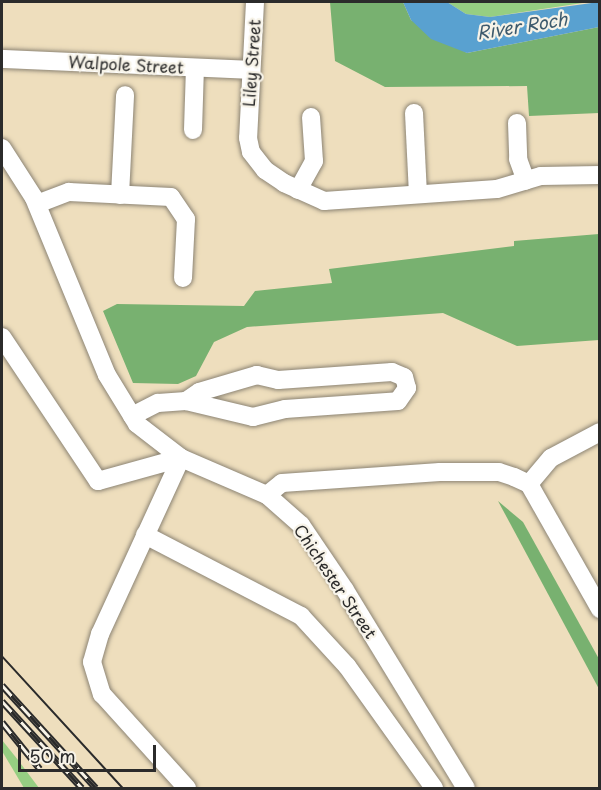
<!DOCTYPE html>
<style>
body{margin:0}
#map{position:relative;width:601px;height:790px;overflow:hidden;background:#eedebd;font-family:"Playpen Sans",sans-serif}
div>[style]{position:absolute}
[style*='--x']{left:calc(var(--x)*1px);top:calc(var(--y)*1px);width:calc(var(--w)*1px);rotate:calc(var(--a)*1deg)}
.green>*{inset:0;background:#96ce82}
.forest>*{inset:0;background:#78b170}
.water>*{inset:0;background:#59a1d0}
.roads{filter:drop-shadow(0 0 2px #8c8474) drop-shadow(0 0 2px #8c8474)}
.minor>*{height:18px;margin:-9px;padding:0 9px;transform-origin:9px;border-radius:9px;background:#fff}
.tram>*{height:1.5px;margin:-0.75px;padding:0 0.75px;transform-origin:0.75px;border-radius:0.75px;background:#2b2b2b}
.rail>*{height:7px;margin-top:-3.5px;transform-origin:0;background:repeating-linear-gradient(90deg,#f7f3e8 0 14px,#2b2b2b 0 28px);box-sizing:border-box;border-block:2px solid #2b2b2b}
span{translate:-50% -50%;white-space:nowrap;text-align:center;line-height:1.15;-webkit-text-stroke:4.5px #f7f3e8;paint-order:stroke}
.street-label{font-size:16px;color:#2b2b2b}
.water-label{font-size:18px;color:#3d5a6d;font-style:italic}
.frame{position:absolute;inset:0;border:3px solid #2b2b2b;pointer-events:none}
.scale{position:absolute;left:18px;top:745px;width:138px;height:27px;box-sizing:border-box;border:3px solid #2b2b2b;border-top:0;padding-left:8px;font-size:18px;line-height:21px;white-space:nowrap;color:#2b2b2b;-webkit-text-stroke:4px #f7f3e8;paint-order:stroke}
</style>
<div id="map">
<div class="green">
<div style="clip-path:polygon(447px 2px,589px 2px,490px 17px,466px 14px)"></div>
<div style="clip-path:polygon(2px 740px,18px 760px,39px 788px,24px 788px,2px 751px)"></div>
</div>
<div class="forest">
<div style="clip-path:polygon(330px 2px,403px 2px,411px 20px,467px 53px,599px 27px,599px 113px,529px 116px,527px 86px,385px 87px,335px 61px)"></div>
<div style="clip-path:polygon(599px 234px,599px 340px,517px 346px,443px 313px,247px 327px,214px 342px,196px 376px,178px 384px,133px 383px,103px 311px,117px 304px,244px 306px,255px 291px,332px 283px,329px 269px,514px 246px,514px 241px)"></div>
<div style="clip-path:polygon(498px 501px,523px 522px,599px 659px,599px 689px)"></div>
</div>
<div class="water">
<div style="clip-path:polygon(403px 2px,447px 2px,466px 14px,490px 17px,599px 2px,599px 27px,467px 53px,431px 39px,411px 20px)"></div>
</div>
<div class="roads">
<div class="minor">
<div style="--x:255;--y:2;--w:136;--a:92.9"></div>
<div style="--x:248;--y:138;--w:14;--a:78"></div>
<div style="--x:251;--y:152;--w:23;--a:52"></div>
<div style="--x:265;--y:170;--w:23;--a:34"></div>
<div style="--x:284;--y:183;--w:44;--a:24.2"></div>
<div style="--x:324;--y:201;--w:173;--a:-4"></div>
<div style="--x:497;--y:189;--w:46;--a:-16.5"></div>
<div style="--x:541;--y:176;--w:59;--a:-1"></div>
<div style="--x:2;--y:59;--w:248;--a:2.5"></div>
<div style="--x:414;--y:113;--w:81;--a:87.2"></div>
<div style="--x:517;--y:123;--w:36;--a:88"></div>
<div style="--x:518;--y:159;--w:23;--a:70"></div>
<div style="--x:193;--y:130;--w:62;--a:-88.2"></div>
<div style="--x:2;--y:148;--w:59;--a:57.4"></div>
<div style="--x:34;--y:198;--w:191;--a:67.6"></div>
<div style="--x:107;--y:375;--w:57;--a:58.5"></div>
<div style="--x:137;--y:424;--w:56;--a:37.7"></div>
<div style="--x:181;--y:458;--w:94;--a:23.3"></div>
<div style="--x:267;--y:495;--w:45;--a:41.4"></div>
<div style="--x:301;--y:525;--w:78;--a:55.9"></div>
<div style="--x:345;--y:590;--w:232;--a:58.6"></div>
<div style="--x:298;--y:190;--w:33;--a:-61"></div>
<div style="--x:314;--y:161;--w:44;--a:-93.9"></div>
<div style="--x:120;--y:195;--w:100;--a:-87.1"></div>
<div style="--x:37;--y:204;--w:34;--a:-21"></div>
<div style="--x:69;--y:192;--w:102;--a:2.8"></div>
<div style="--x:171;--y:197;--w:27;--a:56"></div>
<div style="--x:186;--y:219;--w:59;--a:92.9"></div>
<div style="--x:2;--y:337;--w:173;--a:56.3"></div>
<div style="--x:98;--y:481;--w:86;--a:-15.5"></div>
<div style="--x:132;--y:416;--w:29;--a:-27"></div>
<div style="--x:158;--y:403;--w:28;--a:-4"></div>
<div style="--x:186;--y:401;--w:69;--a:13.4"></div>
<div style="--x:253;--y:417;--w:33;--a:-14"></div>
<div style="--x:285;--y:409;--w:113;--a:-4"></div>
<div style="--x:398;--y:401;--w:16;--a:-55"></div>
<div style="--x:407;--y:388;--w:11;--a:-105"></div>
<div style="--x:404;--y:377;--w:13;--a:-157"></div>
<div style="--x:392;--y:372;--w:114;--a:176"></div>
<div style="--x:278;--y:380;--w:22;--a:-167"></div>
<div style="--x:257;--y:375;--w:60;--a:163.7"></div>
<div style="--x:199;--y:392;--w:16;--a:145"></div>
<div style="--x:181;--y:458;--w:194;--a:114.7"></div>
<div style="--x:100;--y:634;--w:29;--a:106"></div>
<div style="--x:92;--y:662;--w:34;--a:73"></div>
<div style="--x:102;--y:694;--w:127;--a:47.9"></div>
<div style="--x:529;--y:484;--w:34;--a:-50"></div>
<div style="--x:551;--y:458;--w:55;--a:-28"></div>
<div style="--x:267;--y:495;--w:19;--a:-39"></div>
<div style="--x:282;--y:483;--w:158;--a:-4"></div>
<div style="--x:440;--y:472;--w:59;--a:0"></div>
<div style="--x:499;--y:472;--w:16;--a:18"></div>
<div style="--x:514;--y:477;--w:17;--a:25"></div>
<div style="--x:529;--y:484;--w:144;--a:60.4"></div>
<div style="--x:145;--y:535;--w:176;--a:27.4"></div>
<div style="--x:301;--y:616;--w:68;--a:47.4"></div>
<div style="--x:347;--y:666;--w:150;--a:54.5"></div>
</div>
</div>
<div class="tram">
<div style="--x:2;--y:656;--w:179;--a:47.5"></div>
</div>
<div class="rail">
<div style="--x:2;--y:685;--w:139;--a:47.6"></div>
<div style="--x:2;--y:701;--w:118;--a:47.4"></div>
<div style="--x:2;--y:722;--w:60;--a:51"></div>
</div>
<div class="street-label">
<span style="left:251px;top:63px;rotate:-86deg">Liley Street</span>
<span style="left:126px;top:64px;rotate:3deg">Walpole Street</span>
<span style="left:336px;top:581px;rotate:56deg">Chichester Street</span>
</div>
<div class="water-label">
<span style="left:522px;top:26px;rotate:-9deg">River Roch</span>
</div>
<div class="frame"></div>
<div class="scale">50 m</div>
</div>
